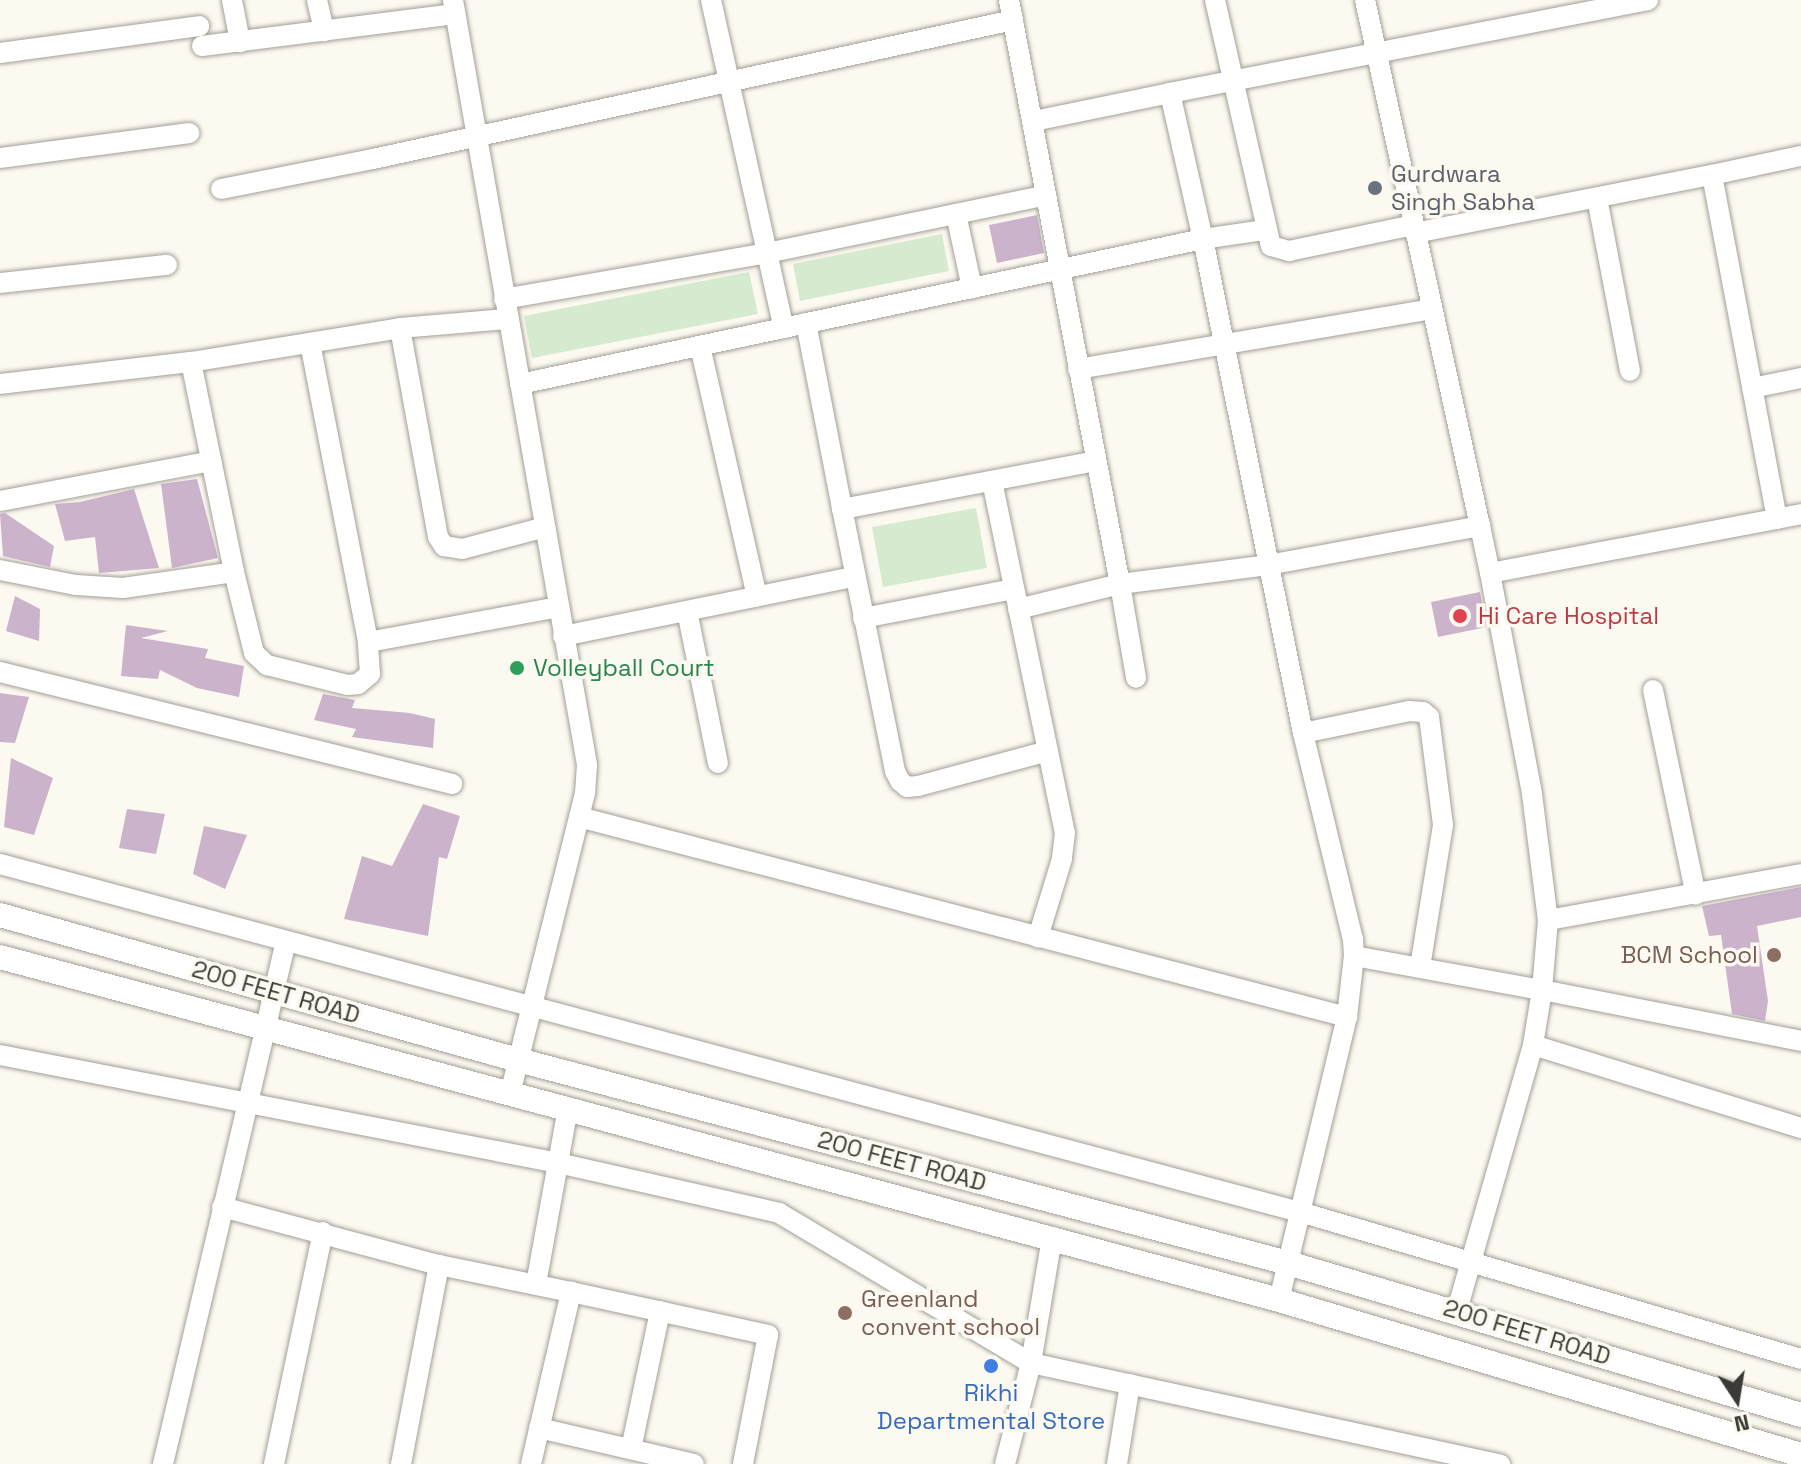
<!DOCTYPE html>
<style>
body{margin:0}
#map{position:relative;width:1801px;height:1464px;overflow:hidden;background:#fcf9f0;font-family:"Space Grotesk",sans-serif}
div>[style]{position:absolute}
[style*='--x']{left:calc(var(--x)*1px);top:calc(var(--y)*1px);width:calc(var(--w)*1px);rotate:calc(var(--a)*1deg)}
.green>*{inset:0;background:#d6eacf}
.building>*{inset:0;background:#ccb3cc}
.roads{filter:drop-shadow(0 0 2px #a29f97) drop-shadow(0 0 2px #a29f97)}
.minor>*{height:20px;margin:-10px;padding:0 10px;transform-origin:10px;border-radius:10px;background:#fff}
.tertiary>*{height:24px;margin:-12px;padding:0 12px;transform-origin:12px;border-radius:12px;background:#fff}
.dots>*{width:22px;height:22px;translate:-50% -50%;box-sizing:border-box;border:4px solid #fcf9f0;border-radius:50%}
span{translate:-50% -50%;white-space:nowrap;text-align:center;line-height:1.15;-webkit-text-stroke:7px #fcf9f0;paint-order:stroke}
.worship-label{font-size:24px;color:#5b616d}
.left{translate:0 -50%;text-align:left}
.health-label{font-size:24px;color:#be3a42}
.leisure-label{font-size:24px;color:#27864d}
.education-label{font-size:24px;color:#785e54}
.right{translate:-100% -50%;text-align:right}
.street-label{font-size:24px;color:#3b3a36}
.shop-label{font-size:24px;color:#366cbe}
.north{position:absolute;left:1697px;top:1360px;width:80px;height:80px;-webkit-text-stroke:6px #fcf9f0;paint-order:stroke;rotate:168deg;font-size:22px;font-weight:700;line-height:32px;text-align:center;color:#3b3a36}
.north::after{content:'';display:block;margin:auto;width:28px;height:36px;background:#3b3a36;clip-path:polygon(50% 0,100% 100%,50% 72%,0 100%)}
</style>
<div id="map">
<div class="green">
<div style="clip-path:polygon(942px 234px,949px 271px,800px 301px,793px 264px)"></div>
<div style="clip-path:polygon(749px 272px,758px 314px,532px 358px,524px 316px)"></div>
<div style="clip-path:polygon(976px 508px,987px 568px,883px 587px,872px 527px)"></div>
</div>
<div class="building">
<div style="clip-path:polygon(1037px 215px,1044px 253px,997px 263px,989px 225px)"></div>
<div style="clip-path:polygon(197px 479px,218px 558px,172px 568px,161px 484px)"></div>
<div style="clip-path:polygon(134px 489px,159px 568px,99px 573px,95px 537px,65px 541px,55px 504px,80px 502px)"></div>
<div style="clip-path:polygon(5px 513px,54px 546px,50px 567px,3px 556px,0 514px)"></div>
<div style="clip-path:polygon(1480px 592px,1487px 627px,1438px 637px,1431px 602px)"></div>
<div style="clip-path:polygon(15px 596px,40px 609px,39px 641px,6px 631px)"></div>
<div style="clip-path:polygon(126px 625px,168px 631px,141px 638px,208px 649px,205px 658px,244px 666px,239px 697px,197px 688px,160px 670px,158px 679px,121px 676px)"></div>
<div style="clip-path:polygon(0 693px,29px 697px,15px 743px,0 742px)"></div>
<div style="clip-path:polygon(323px 694px,355px 700px,352px 708px,410px 713px,435px 719px,433px 748px,352px 737px,356px 729px,314px 720px)"></div>
<div style="clip-path:polygon(11px 758px,53px 778px,34px 835px,4px 827px)"></div>
<div style="clip-path:polygon(423px 804px,460px 816px,447px 859px,439px 857px,428px 936px,344px 919px,362px 856px,392px 866px)"></div>
<div style="clip-path:polygon(127px 809px,165px 814px,156px 854px,119px 848px)"></div>
<div style="clip-path:polygon(204px 826px,247px 835px,225px 889px,193px 874px)"></div>
<div style="clip-path:polygon(1801px 887px,1801px 917px,1757px 926px,1768px 1001px,1765px 1021px,1732px 1014px,1721px 935px,1709px 936px,1702px 906px)"></div>
</div>
<div class="roads">
<div class="minor">
<div style="--x:232;--y:0;--w:43;--a:79.2"></div>
<div style="--x:317;--y:0;--w:32;--a:77"></div>
<div style="--x:453;--y:0;--w:777;--a:80.06"></div>
<div style="--x:587;--y:765;--w:28;--a:94"></div>
<div style="--x:585;--y:793;--w:309;--a:104"></div>
<div style="--x:711;--y:0;--w:336;--a:77.5"></div>
<div style="--x:1009;--y:0;--w:594;--a:79.24"></div>
<div style="--x:1120;--y:584;--w:149;--a:-7.3"></div>
<div style="--x:1268;--y:565;--w:216;--a:-10.4"></div>
<div style="--x:1480;--y:526;--w:48;--a:78"></div>
<div style="--x:1490;--y:573;--w:317;--a:-10.7"></div>
<div style="--x:1215;--y:0;--w:252;--a:77.2"></div>
<div style="--x:1271;--y:246;--w:19;--a:16"></div>
<div style="--x:1289;--y:251;--w:127;--a:-11.8"></div>
<div style="--x:1365;--y:0;--w:538;--a:77.67"></div>
<div style="--x:202;--y:46;--w:255;--a:-7.2"></div>
<div style="--x:0;--y:53;--w:201;--a:-7.7"></div>
<div style="--x:1170;--y:93;--w:487;--a:-11"></div>
<div style="--x:1034;--y:121;--w:139;--a:-11.6"></div>
<div style="--x:1170;--y:93;--w:150;--a:77.3"></div>
<div style="--x:1203;--y:239;--w:504;--a:78.56"></div>
<div style="--x:1303;--y:733;--w:212;--a:76.4"></div>
<div style="--x:1353;--y:939;--w:17;--a:87"></div>
<div style="--x:0;--y:158;--w:191;--a:-7.5"></div>
<div style="--x:1712;--y:175;--w:91;--a:-12.1"></div>
<div style="--x:221;--y:189;--w:155;--a:-11.2"></div>
<div style="--x:373;--y:159;--w:655;--a:-12.25"></div>
<div style="--x:1597;--y:198;--w:176;--a:79.2"></div>
<div style="--x:956;--y:214;--w:76;--a:77.8"></div>
<div style="--x:1415;--y:233;--w:303;--a:-11.1"></div>
<div style="--x:1712;--y:175;--w:350;--a:79.3"></div>
<div style="--x:0;--y:283;--w:168;--a:-6.2"></div>
<div style="--x:504;--y:299;--w:267;--a:-9.9"></div>
<div style="--x:767;--y:253;--w:285;--a:-11.7"></div>
<div style="--x:806;--y:323;--w:189;--a:79"></div>
<div style="--x:400;--y:328;--w:212;--a:79.7"></div>
<div style="--x:438;--y:537;--w:11;--a:56"></div>
<div style="--x:444;--y:546;--w:18;--a:9"></div>
<div style="--x:462;--y:549;--w:86;--a:-14.8"></div>
<div style="--x:310;--y:343;--w:305;--a:79"></div>
<div style="--x:368;--y:642;--w:193;--a:-10.4"></div>
<div style="--x:700;--y:346;--w:257;--a:77.2"></div>
<div style="--x:191;--y:362;--w:214;--a:78.4"></div>
<div style="--x:234;--y:572;--w:83;--a:76.1"></div>
<div style="--x:254;--y:653;--w:18;--a:43"></div>
<div style="--x:267;--y:665;--w:83;--a:13.9"></div>
<div style="--x:348;--y:685;--w:10;--a:-6"></div>
<div style="--x:358;--y:684;--w:16;--a:-40"></div>
<div style="--x:370;--y:674;--w:32;--a:-94"></div>
<div style="--x:1078;--y:369;--w:359;--a:-9.6"></div>
<div style="--x:0;--y:384;--w:192;--a:-6.6"></div>
<div style="--x:191;--y:362;--w:212;--a:-9.2"></div>
<div style="--x:400;--y:328;--w:107;--a:-4.8"></div>
<div style="--x:520;--y:384;--w:698;--a:-11.99"></div>
<div style="--x:1203;--y:239;--w:63;--a:-8.3"></div>
<div style="--x:1752;--y:388;--w:50;--a:-11.5"></div>
<div style="--x:992;--y:481;--w:359;--a:78.3"></div>
<div style="--x:1065;--y:833;--w:26;--a:97"></div>
<div style="--x:1062;--y:859;--w:82;--a:107.1"></div>
<div style="--x:0;--y:501;--w:215;--a:-10.7"></div>
<div style="--x:0;--y:570;--w:77;--a:11.2"></div>
<div style="--x:76;--y:585;--w:47;--a:3.7"></div>
<div style="--x:123;--y:588;--w:112;--a:-8.2"></div>
<div style="--x:1490;--y:573;--w:225;--a:79.2"></div>
<div style="--x:1532;--y:794;--w:127;--a:82.8"></div>
<div style="--x:1548;--y:920;--w:70;--a:94.9"></div>
<div style="--x:1542;--y:990;--w:264;--a:11.1"></div>
<div style="--x:1018;--y:609;--w:105;--a:-13.8"></div>
<div style="--x:1120;--y:584;--w:95;--a:80.3"></div>
<div style="--x:687;--y:611;--w:155;--a:78.5"></div>
<div style="--x:863;--y:618;--w:154;--a:-10.9"></div>
<div style="--x:563;--y:636;--w:297;--a:-11.5"></div>
<div style="--x:0;--y:672;--w:466;--a:13.9"></div>
<div style="--x:1653;--y:690;--w:209;--a:78.2"></div>
<div style="--x:1303;--y:733;--w:108;--a:-11.7"></div>
<div style="--x:1409;--y:711;--w:14;--a:4"></div>
<div style="--x:1423;--y:712;--w:8;--a:40"></div>
<div style="--x:1429;--y:717;--w:109;--a:82.6"></div>
<div style="--x:1443;--y:825;--w:144;--a:99.2"></div>
<div style="--x:1048;--y:751;--w:135;--a:164.9"></div>
<div style="--x:918;--y:786;--w:11;--a:175"></div>
<div style="--x:907;--y:787;--w:9;--a:-139"></div>
<div style="--x:900;--y:781;--w:11;--a:-117"></div>
<div style="--x:895;--y:771;--w:267;--a:-101.4"></div>
<div style="--x:842;--y:509;--w:258;--a:-10.7"></div>
<div style="--x:579;--y:817;--w:794;--a:14.6"></div>
<div style="--x:0;--y:864;--w:1346;--a:14.99"></div>
<div style="--x:1300;--y:1212;--w:522;--a:16.35"></div>
<div style="--x:1548;--y:920;--w:257;--a:-10.3"></div>
<div style="--x:1533;--y:1045;--w:281;--a:17.2"></div>
<div style="--x:0;--y:1055;--w:568;--a:10.95"></div>
<div style="--x:558;--y:1163;--w:227;--a:12.7"></div>
<div style="--x:779;--y:1213;--w:293;--a:30.8"></div>
<div style="--x:1031;--y:1363;--w:480;--a:12.2"></div>
<div style="--x:222;--y:1207;--w:225;--a:15"></div>
<div style="--x:439;--y:1265;--w:203;--a:100.8"></div>
<div style="--x:439;--y:1265;--w:135;--a:11.6"></div>
<div style="--x:536;--y:1284;--w:179;--a:-79.7"></div>
<div style="--x:1279;--y:1300;--w:291;--a:-76.5"></div>
<div style="--x:1347;--y:1017;--w:61;--a:-83.5"></div>
<div style="--x:1354;--y:956;--w:191;--a:10.3"></div>
<div style="--x:1542;--y:990;--w:56;--a:99.3"></div>
<div style="--x:1533;--y:1045;--w:276;--a:106"></div>
<div style="--x:539;--y:1428;--w:159;--a:13.1"></div>
<div style="--x:631;--y:1449;--w:141;--a:-78.1"></div>
<div style="--x:163;--y:1464;--w:537;--a:-76.77"></div>
<div style="--x:274;--y:1464;--w:237;--a:-78.1"></div>
<div style="--x:531;--y:1464;--w:177;--a:-76.9"></div>
<div style="--x:571;--y:1292;--w:202;--a:12.3"></div>
<div style="--x:768;--y:1335;--w:131;--a:101"></div>
<div style="--x:1005;--y:1464;--w:104;--a:-75.6"></div>
<div style="--x:1031;--y:1363;--w:128;--a:-80.5"></div>
<div style="--x:1117;--y:1464;--w:81;--a:-80.8"></div>
</div>
<div class="tertiary">
<div style="--x:0;--y:915;--w:538;--a:15.64"></div>
<div style="--x:518;--y:1060;--w:796;--a:14.77"></div>
<div style="--x:1288;--y:1263;--w:535;--a:16.5"></div>
<div style="--x:0;--y:957;--w:1324;--a:15.01"></div>
<div style="--x:1279;--y:1300;--w:545;--a:16.54"></div>
</div>
</div>
<div class="dots">
<div style="left:1375px;top:188px;background:#6b7280"></div>
<div style="left:1460px;top:616px;background:#e0444e"></div>
<div style="left:517px;top:668px;background:#2e9e5b"></div>
<div style="left:1774px;top:955px;background:#8d6e63"></div>
<div style="left:845px;top:1313px;background:#8d6e63"></div>
<div style="left:991px;top:1366px;background:#3f7fe0"></div>
</div>
<div class="worship-label">
<span class="left" style="left:1391px;top:188px">Gurdwara<br>Singh Sabha</span>
</div>
<div class="health-label">
<span class="left" style="left:1478px;top:616px">Hi Care Hospital</span>
</div>
<div class="leisure-label">
<span class="left" style="left:533px;top:668px">Volleyball Court</span>
</div>
<div class="education-label">
<span class="right" style="left:1758px;top:955px">BCM School</span>
<span class="left" style="left:861px;top:1313px">Greenland<br>convent school</span>
</div>
<div class="street-label">
<span style="left:276px;top:992px;rotate:16deg">200 FEET ROAD</span>
<span style="left:902px;top:1161px;rotate:15deg">200 FEET ROAD</span>
<span style="left:1527px;top:1332px;rotate:17deg">200 FEET ROAD</span>
</div>
<div class="shop-label">
<span style="left:991px;top:1407px">Rikhi<br>Departmental Store</span>
</div>
<div class="north">N</div>
</div>
